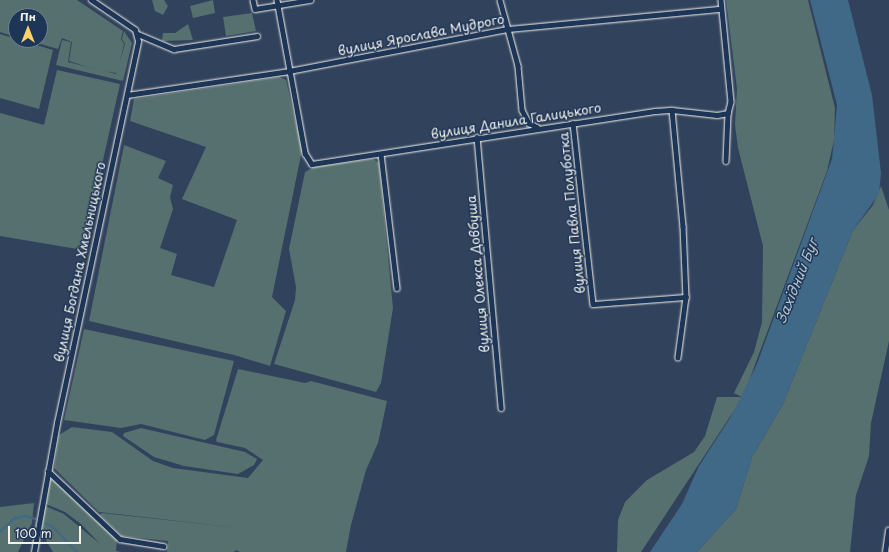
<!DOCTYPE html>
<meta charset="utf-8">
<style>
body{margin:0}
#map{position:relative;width:889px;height:552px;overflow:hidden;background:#31425d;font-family:"Playpen Sans",sans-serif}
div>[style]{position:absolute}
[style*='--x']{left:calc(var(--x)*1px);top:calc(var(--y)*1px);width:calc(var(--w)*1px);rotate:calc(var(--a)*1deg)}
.green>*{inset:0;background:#55706e}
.water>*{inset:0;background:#406987}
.stream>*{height:1.5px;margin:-0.75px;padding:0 0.75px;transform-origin:0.75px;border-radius:0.75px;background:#406987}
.roads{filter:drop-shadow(0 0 1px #f4f1e8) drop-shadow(0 0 1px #f4f1e8)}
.street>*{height:4.5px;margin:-2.25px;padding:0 2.25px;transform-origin:2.25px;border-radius:2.25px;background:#1d3557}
span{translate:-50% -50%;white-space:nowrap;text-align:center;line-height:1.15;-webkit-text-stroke:3px #1d3557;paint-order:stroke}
.street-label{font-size:13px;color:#f4f1e8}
.water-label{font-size:14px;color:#b5c1c6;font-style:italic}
.north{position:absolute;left:8px;top:8px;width:40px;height:40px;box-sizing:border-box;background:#1d3557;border:1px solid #738091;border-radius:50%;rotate:0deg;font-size:11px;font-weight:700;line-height:16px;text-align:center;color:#f4f1e8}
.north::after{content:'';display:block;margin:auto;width:14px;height:18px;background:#ffd166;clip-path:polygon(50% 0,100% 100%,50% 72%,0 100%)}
.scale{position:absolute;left:8px;top:526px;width:73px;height:18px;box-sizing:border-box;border:2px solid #f4f1e8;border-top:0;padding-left:5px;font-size:12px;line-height:14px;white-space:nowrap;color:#f4f1e8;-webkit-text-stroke:3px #1d3557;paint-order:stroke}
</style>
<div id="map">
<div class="green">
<div style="clip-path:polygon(0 0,77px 0,123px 31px,121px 39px,124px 44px,118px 70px,116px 73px,100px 71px,69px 61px,72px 42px,62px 38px,58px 49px,27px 40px,40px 40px,40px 16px,16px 16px,16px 37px,0 32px)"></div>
<div style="clip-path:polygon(152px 0,164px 0,168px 6px,163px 15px,155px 11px)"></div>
<div style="clip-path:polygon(213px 0,215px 13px,193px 18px,190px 6px)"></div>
<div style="clip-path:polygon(726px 0,808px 0,835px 108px,834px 140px,827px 171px,743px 397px,641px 552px,617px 552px,618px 520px,625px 502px,647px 480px,694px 452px,705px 436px,717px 397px,742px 397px,734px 393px,754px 352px,762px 322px,763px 246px,738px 148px,735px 125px,737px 89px)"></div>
<div style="clip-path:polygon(252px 13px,256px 31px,226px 36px,223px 17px)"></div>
<div style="clip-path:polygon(188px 24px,193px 40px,162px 41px,163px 33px,175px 33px)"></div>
<div style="clip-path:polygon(124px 31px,132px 43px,123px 81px,56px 65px,62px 40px,71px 42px,68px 62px,116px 74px,125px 44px,122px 39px)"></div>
<div style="clip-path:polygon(0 34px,53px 50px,39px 109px,0 98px)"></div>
<div style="clip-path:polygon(57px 70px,120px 84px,83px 250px,0 236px,0 113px,44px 125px)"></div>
<div style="clip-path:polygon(279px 77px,286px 80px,302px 150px,272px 297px,286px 311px,270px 366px,234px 355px,89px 321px,124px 145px,166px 161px,158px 178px,173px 185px,170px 197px,173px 209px,160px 248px,177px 254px,171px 275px,214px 287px,237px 220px,182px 199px,206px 147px,130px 121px,134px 99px)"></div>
<div style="clip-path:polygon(373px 159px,379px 163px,393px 308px,381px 383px,376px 392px,274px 364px,295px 300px,296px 287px,289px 249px,305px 172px,314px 167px)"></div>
<div style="clip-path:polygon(881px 186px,889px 210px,889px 341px,871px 423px,869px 456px,856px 495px,850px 552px,697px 552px,736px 509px,752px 457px,783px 404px,853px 230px,873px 205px)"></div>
<div style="clip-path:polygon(84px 329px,234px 361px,214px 435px,205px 440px,141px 424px,121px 428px,64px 420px)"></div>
<div style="clip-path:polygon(238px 369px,305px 383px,311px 381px,387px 401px,378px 443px,366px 470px,351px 525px,346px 552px,240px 552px,236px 550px,234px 552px,167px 552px,168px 541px,122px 536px,100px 515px,102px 513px,240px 528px,99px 512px,54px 468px,59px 435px,72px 427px,112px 432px,153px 461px,173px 468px,248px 478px,263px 460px,245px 448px,217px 442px,216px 440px)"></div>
<div style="clip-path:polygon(141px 428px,245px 452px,257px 459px,254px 465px,238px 474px,184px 466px,154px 457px,123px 436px,124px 433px)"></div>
<div style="clip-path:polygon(50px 480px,56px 480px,117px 538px,116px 551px,121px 552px,53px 552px,41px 532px,45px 506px,64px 514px,100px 544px,81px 524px,65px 512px,46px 504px)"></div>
<div style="clip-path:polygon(34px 503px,32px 523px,18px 552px,0 552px,0 507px)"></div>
</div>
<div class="water">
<div style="clip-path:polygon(810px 0,848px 0,872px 95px,881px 173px,879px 194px,853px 230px,783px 404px,752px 457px,736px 509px,697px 552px,650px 552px,682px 504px,699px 466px,730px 418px,757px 364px,832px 159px,837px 105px)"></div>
</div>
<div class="stream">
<div style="--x:45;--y:523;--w:9;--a:27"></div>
<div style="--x:53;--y:527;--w:35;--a:46"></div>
<div style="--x:0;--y:532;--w:21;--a:-43"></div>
<div style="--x:15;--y:518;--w:11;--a:-10"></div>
<div style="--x:26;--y:516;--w:10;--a:17"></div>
</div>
<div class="roads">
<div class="street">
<div style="--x:253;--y:0;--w:9;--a:77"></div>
<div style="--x:255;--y:9;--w:56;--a:-9.3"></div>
<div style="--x:277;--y:0;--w:156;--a:79.6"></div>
<div style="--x:305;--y:153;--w:13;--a:58"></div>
<div style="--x:312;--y:164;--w:348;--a:-8.8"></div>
<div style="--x:656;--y:111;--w:16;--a:-4"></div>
<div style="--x:672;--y:110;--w:45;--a:6.3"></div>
<div style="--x:717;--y:115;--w:11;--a:-10"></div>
<div style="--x:500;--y:0;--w:68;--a:74.7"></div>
<div style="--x:518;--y:66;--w:44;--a:84.8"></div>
<div style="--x:522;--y:110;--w:15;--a:62"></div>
<div style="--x:529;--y:123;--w:9;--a:27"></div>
<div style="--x:721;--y:0;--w:102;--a:84.4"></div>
<div style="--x:731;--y:102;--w:11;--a:105"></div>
<div style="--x:728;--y:113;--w:48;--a:92.4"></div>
<div style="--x:138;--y:34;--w:39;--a:23"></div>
<div style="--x:174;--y:49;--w:84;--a:-8.9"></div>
<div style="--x:127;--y:95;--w:164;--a:-8.4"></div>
<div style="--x:289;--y:71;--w:223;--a:-10.9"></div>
<div style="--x:508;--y:29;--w:214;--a:-5.4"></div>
<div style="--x:672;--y:110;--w:117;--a:84.6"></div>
<div style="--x:683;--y:226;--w:71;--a:87.6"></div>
<div style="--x:686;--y:297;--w:61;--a:97.6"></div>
<div style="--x:573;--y:123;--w:182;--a:83.7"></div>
<div style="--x:593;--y:304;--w:93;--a:-4.3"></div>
<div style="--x:477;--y:137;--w:272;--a:84.9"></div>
<div style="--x:381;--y:154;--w:135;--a:83.2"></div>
<div style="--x:48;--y:471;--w:99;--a:43.4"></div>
<div style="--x:120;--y:539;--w:44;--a:9.2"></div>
<div style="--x:34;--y:552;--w:131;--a:-79.9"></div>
<div style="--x:57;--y:423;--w:390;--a:-78"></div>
<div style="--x:138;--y:41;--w:11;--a:-105"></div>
<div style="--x:135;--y:30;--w:53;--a:-145.7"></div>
<div style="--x:885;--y:552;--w:22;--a:-82"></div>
</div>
</div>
<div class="street-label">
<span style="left:421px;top:35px;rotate:-11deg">вулиця Ярослава Мудрого</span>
<span style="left:516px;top:121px;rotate:-9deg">вулиця Данила Галицького</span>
<span style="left:572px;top:213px;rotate:-96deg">вулиця Павла Полуботка</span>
<span style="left:80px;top:262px;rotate:-78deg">вулиця Богдана Хмельницького</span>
<span style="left:478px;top:274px;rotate:-95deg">вулиця Олекса Довбуша</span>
</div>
<div class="water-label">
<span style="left:797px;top:281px;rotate:-68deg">Західний Буг</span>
</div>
<div class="north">Пн</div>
<div class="scale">100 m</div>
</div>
